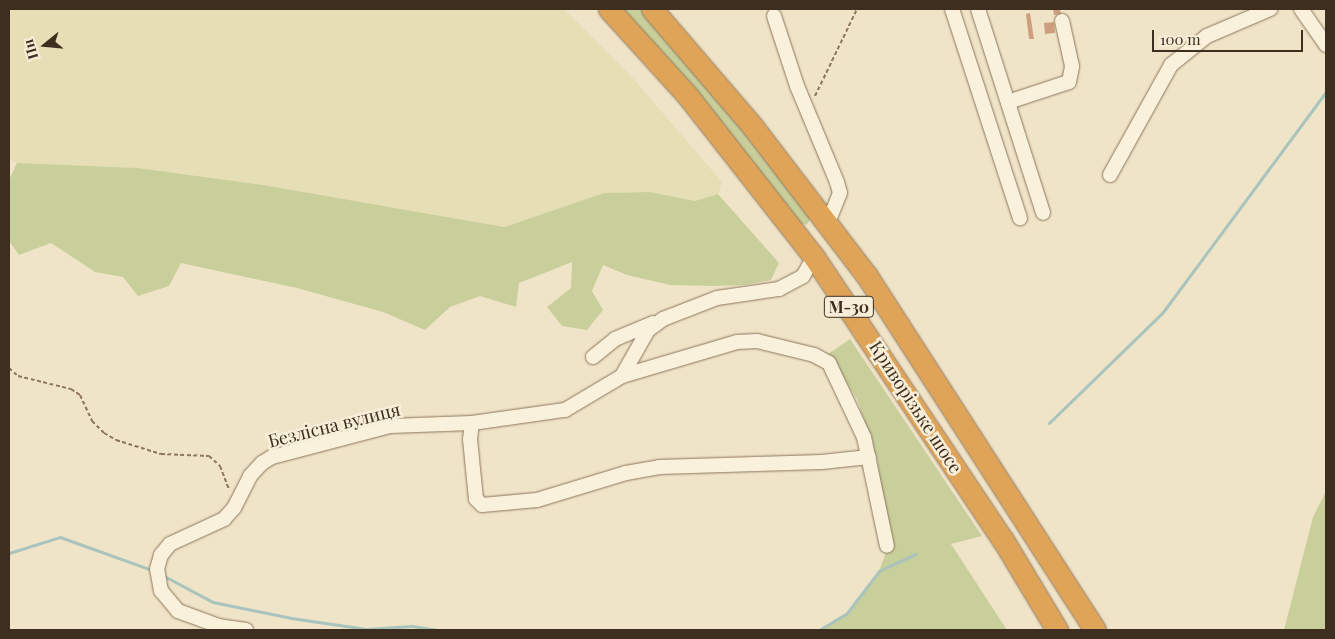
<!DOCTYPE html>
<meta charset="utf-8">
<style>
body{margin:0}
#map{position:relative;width:1335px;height:639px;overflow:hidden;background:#f0e4c8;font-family:"Playfair Display",serif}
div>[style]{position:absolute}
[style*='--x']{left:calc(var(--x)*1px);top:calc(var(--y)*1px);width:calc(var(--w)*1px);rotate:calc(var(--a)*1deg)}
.farmland>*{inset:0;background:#e6deb5}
.green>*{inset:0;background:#c9cf9b}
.stream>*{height:3px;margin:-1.5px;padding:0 1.5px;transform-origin:1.5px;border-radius:1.5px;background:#a9c4bc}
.building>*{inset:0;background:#cf9f7d}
.path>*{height:2px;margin-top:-1px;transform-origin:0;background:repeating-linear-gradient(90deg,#8d765c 0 4px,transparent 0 6.5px)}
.roads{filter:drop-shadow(0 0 1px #8d765c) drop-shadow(0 0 1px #8d765c)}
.minor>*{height:14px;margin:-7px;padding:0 7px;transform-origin:7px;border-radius:7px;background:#faf1dc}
.highway>*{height:21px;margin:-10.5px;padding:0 10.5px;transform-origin:10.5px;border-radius:10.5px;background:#e0a458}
span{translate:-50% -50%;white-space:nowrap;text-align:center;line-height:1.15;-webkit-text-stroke:5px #f7eed8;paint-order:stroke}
.shield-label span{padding:1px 4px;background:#f7eed8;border:1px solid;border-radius:4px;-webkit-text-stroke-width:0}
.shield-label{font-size:16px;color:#3d2e20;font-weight:700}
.street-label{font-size:18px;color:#3d2e20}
.frame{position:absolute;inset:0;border:10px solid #3d2e20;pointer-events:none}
.north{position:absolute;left:20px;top:20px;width:50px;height:50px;-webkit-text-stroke:4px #f7eed8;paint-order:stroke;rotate:253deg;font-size:14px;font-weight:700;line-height:20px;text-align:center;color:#3d2e20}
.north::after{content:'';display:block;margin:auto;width:18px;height:22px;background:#3d2e20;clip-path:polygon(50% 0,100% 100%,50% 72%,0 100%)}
.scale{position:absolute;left:1152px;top:30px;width:151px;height:22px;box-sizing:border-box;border:2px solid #3d2e20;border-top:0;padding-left:6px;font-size:15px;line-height:18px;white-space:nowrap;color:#3d2e20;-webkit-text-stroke:4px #f7eed8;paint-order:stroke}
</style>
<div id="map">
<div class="farmland">
<div style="clip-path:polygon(9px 9px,564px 9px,631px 76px,722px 182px,718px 194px,695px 201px,650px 192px,604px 193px,504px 227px,263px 185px,138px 168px,17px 163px,9px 160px)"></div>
</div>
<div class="green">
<div style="clip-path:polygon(618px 9px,643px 9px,812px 215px,807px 225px,799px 223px)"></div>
<div style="clip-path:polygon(17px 163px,138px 168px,263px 185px,504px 227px,604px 193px,650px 192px,695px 201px,718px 194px,779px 263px,771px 280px,744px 285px,713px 286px,670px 285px,627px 275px,603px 265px,592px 291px,603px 310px,587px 330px,562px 326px,547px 307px,571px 288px,572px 262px,519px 283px,516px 307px,480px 296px,450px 307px,425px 330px,383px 312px,297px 288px,181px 263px,169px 286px,138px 296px,123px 277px,95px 272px,51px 243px,19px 255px,9px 241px,9px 180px)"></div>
<div style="clip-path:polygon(850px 339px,982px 536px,951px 544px,1007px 630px,819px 630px,848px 613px,879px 571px,890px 542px,877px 459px,857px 399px,828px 354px)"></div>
<div style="clip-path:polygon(1326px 491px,1326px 630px,1284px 630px,1313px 517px)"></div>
</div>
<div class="stream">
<div style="--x:1049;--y:423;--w:159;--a:-44.2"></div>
<div style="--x:1163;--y:312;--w:274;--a:-53.5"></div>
<div style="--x:9;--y:553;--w:53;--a:-17.4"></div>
<div style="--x:60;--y:537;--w:95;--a:19.8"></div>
<div style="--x:164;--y:576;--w:55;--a:28"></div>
<div style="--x:213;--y:602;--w:80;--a:11.6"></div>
<div style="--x:291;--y:618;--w:76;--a:8.3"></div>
<div style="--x:366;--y:629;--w:46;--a:-3.7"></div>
<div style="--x:412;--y:626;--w:26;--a:9"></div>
<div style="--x:819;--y:630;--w:33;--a:-31"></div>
<div style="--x:847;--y:613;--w:53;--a:-52.7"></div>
<div style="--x:879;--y:571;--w:40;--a:-25"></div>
</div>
<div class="building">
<div style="clip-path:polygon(1053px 9px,1060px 9px,1061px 14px,1054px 15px)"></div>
<div style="clip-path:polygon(1030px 13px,1034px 39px,1029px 39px,1026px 14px)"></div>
<div style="clip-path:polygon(1054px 22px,1055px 33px,1045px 34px,1044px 23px)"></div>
</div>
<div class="path">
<div style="--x:815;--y:96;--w:97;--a:-64.2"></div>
<div style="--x:9;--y:368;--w:12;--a:42"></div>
<div style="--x:18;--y:376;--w:55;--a:13.8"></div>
<div style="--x:71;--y:389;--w:11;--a:34"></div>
<div style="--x:80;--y:395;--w:29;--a:65"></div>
<div style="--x:92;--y:421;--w:17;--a:45"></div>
<div style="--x:104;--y:433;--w:14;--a:30"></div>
<div style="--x:116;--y:440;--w:47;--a:17.3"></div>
<div style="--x:161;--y:454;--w:48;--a:2.4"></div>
<div style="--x:209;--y:456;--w:15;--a:42"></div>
<div style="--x:220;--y:466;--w:25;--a:69"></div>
</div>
<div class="roads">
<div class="minor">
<div style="--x:952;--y:9;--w:220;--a:72"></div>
<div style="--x:978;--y:9;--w:214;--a:72.3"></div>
<div style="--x:1301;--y:9;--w:44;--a:55.2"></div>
<div style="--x:774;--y:16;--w:74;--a:71.8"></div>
<div style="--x:797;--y:86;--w:104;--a:67.4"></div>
<div style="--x:837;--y:182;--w:11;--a:75"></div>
<div style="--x:840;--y:193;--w:32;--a:112"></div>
<div style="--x:1008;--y:102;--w:64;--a:-18.2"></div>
<div style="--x:1069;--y:82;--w:16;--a:-79"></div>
<div style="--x:1072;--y:66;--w:46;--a:-102.5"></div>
<div style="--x:1110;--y:175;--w:126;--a:-61"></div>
<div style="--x:1171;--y:65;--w:46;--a:-38.9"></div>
<div style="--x:1207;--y:36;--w:69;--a:-23.2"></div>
<div style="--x:593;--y:357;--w:28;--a:-39"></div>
<div style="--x:615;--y:339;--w:41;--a:-22.8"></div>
<div style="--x:622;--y:376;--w:120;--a:-16.5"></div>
<div style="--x:737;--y:342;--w:20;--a:-3"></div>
<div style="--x:757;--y:341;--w:59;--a:13.8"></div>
<div style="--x:814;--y:355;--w:17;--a:28"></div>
<div style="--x:829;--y:363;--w:82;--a:64.7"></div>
<div style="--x:864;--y:437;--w:111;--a:78.1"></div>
<div style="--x:472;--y:423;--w:16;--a:97"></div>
<div style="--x:470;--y:439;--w:60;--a:84.3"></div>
<div style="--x:476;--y:499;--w:8;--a:45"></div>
<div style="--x:482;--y:505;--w:55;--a:-5.2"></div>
<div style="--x:537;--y:500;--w:93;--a:-16.9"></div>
<div style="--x:626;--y:473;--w:34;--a:-10"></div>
<div style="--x:659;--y:467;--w:163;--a:-1.8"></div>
<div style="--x:822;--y:462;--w:47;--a:-6.1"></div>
<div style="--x:246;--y:630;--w:27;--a:-172"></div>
<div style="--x:219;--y:626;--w:44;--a:-159.9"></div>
<div style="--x:178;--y:611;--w:26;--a:-130"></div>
<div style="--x:161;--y:591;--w:22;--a:-100"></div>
<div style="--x:157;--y:569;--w:15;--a:-74"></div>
<div style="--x:161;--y:555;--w:14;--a:-51"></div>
<div style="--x:170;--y:544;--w:60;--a:-24.8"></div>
<div style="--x:224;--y:519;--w:15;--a:-48"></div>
<div style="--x:234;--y:508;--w:36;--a:-63"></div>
<div style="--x:250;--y:476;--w:18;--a:-47"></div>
<div style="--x:262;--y:463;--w:12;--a:-31"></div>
<div style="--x:272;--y:457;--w:122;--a:-14.7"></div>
<div style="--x:390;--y:426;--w:82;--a:-2.1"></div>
<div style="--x:472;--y:423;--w:94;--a:-8"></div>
<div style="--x:565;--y:410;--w:66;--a:-30.8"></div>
<div style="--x:622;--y:376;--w:53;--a:-60.5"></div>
<div style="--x:648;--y:330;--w:19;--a:-36"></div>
<div style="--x:663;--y:319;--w:58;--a:-21.3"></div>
<div style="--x:717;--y:298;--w:63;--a:-8.3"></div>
<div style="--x:779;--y:289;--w:27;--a:-28"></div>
<div style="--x:803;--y:276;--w:22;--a:-60"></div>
</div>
<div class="highway">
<div style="--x:609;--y:9;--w:116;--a:47.8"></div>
<div style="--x:687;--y:95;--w:206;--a:51.9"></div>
<div style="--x:814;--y:257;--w:340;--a:56.3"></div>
<div style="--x:1003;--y:540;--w:105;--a:59"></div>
<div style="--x:652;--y:9;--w:155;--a:49.4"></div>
<div style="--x:753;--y:127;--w:188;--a:52.6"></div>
<div style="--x:867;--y:276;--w:421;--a:57.2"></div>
</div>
</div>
<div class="shield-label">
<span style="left:849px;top:307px">М-30</span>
</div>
<div class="street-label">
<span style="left:916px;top:407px;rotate:57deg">Криворізьке шосе</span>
<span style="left:334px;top:425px;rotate:-14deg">Безлісна вулиця</span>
</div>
<div class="frame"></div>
<div class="north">Пн</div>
<div class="scale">100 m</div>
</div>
